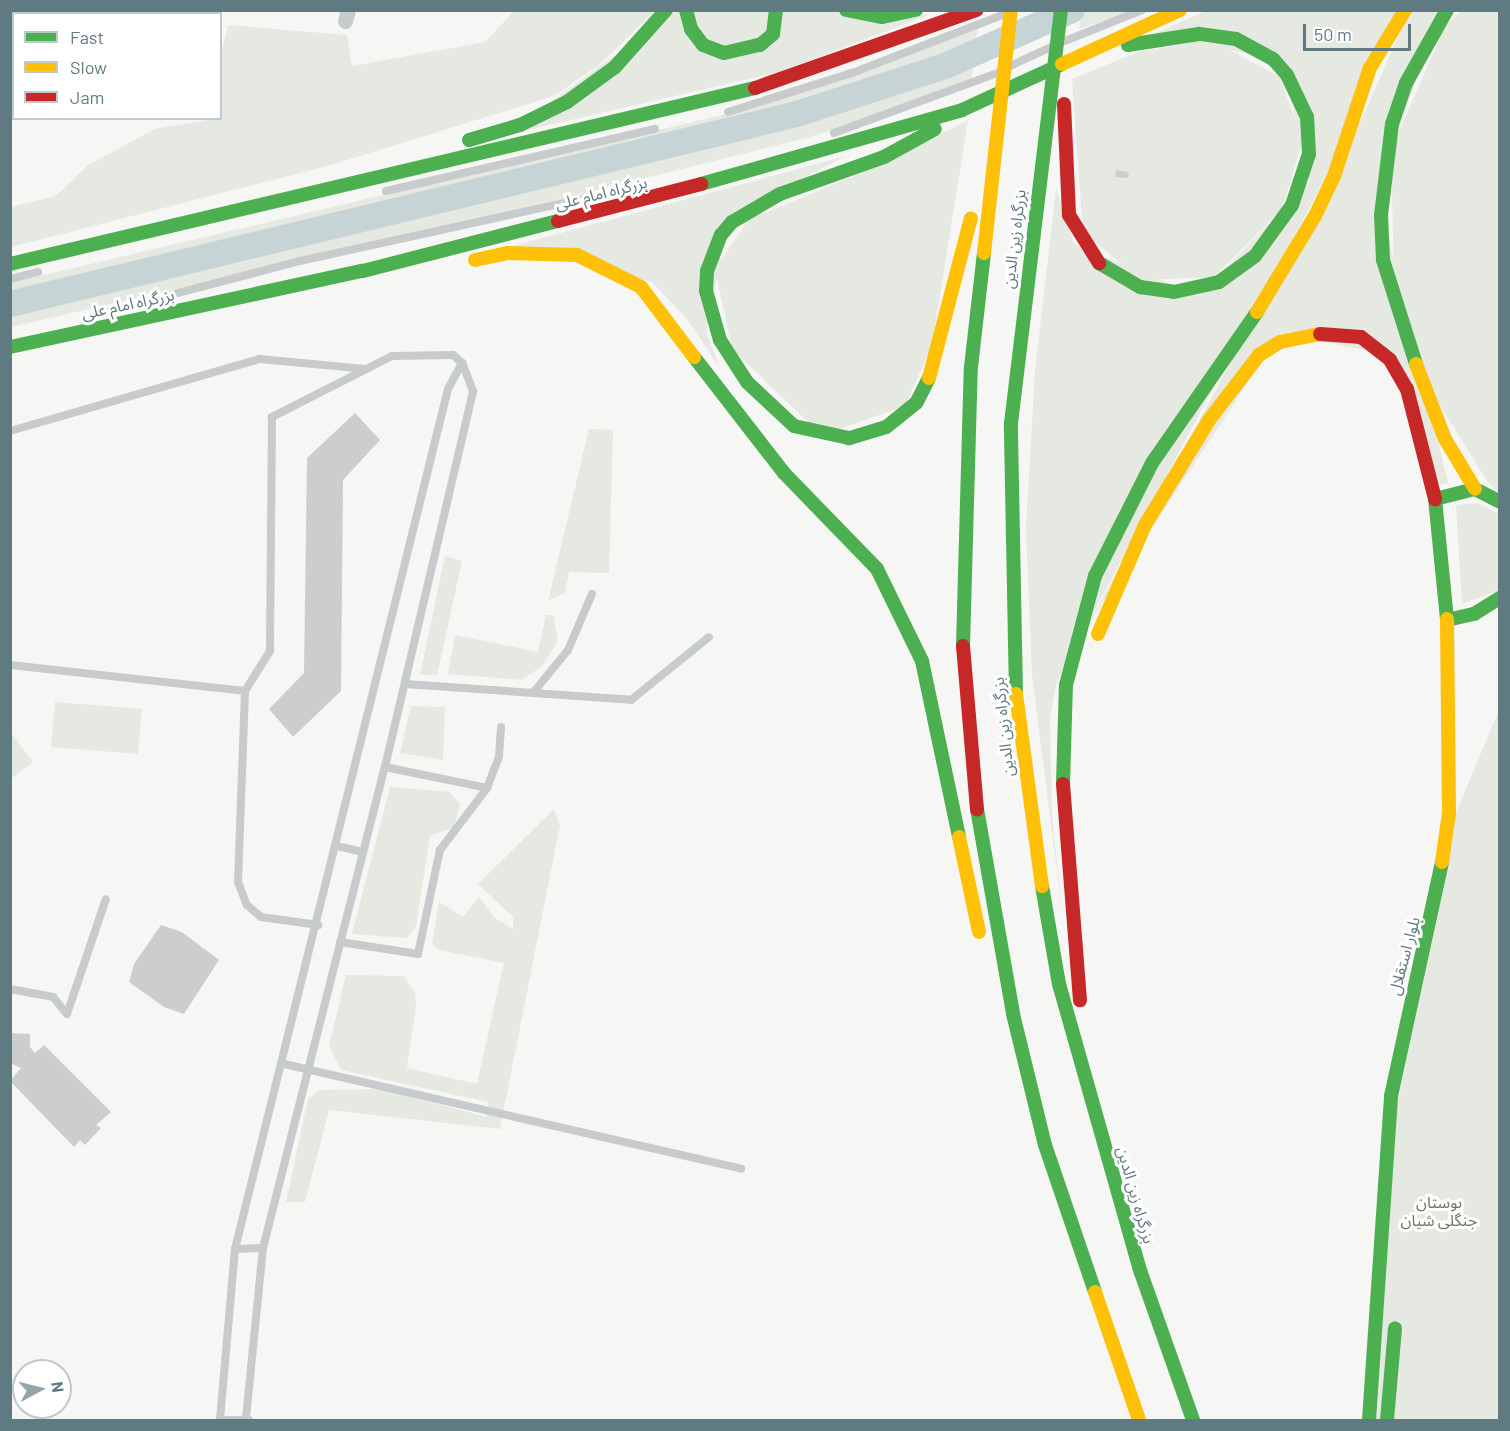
<!DOCTYPE html>
<meta charset="utf-8">
<style>
body{margin:0}
#map{position:relative;width:1510px;height:1431px;overflow:hidden;background:#f6f6f5;font-family:Barlow,"Noto Sans Arabic",sans-serif}
div>[style]{position:absolute}
[style*='--x']{left:calc(var(--x)*1px);top:calc(var(--y)*1px);width:calc(var(--w)*1px);rotate:calc(var(--a)*1deg)}
.green>*{inset:0;background:#e6e8e2}
.river>*{height:26px;margin:-13px;padding:0 13px;transform-origin:13px;border-radius:13px;background:#c7d4d5}
.building>*{inset:0;background:#cccece}
.lane>*{height:8px;margin:-4px;padding:0 4px;transform-origin:4px;border-radius:4px;background:#c8cbcb}
.street>*{height:15px;margin:-7.5px;padding:0 7.5px;transform-origin:7.5px;border-radius:7.5px;background:#c8cbcb}
.fast>*{height:14px;margin:-7px;padding:0 7px;transform-origin:7px;border-radius:7px;background:#4caf50}
.slow>*{height:14px;margin:-7px;padding:0 7px;transform-origin:7px;border-radius:7px;background:#ffc107}
.jam>*{height:14px;margin:-7px;padding:0 7px;transform-origin:7px;border-radius:7px;background:#c62828}
span{translate:-50% -50%;white-space:nowrap;text-align:center;line-height:1.15;-webkit-text-stroke:6px #fff;paint-order:stroke}
.street-label{font-size:16px;color:#607a81}
.park-label{font-size:16px;color:#697860}
.frame{position:absolute;inset:0;border:12px solid #607a81;pointer-events:none}
.legend{position:absolute;left:12px;top:12px;width:210px;height:108px;box-sizing:border-box;background:#fff;border:2px solid #bfcacd;margin:0;padding:8px 10px;list-style:none;font-size:18px;color:#607a81}
.legend li{display:flex;align-items:center;gap:12px;height:30px}
.legend b{width:30px;border:2px solid #bfcacd}
.north{position:absolute;left:12px;top:1359px;width:60px;height:60px;box-sizing:border-box;background:#fff;border:2px solid #bfcacd;border-radius:50%;rotate:83deg;font-size:16px;font-weight:700;line-height:24px;text-align:center;color:#607a81}
.north::after{content:'';display:block;margin:auto;width:21px;height:27px;background:#94a5aa;clip-path:polygon(50% 0,100% 100%,50% 72%,0 100%)}
.scale{position:absolute;left:1303px;top:24px;width:108px;height:27px;box-sizing:border-box;border:3px solid #607a81;border-top:0;padding-left:8px;font-size:18px;line-height:21px;white-space:nowrap;color:#607a81;-webkit-text-stroke:4px #fff;paint-order:stroke}
</style>
<div id="map">
<div class="green">
<div style="clip-path:polygon(514px 11px,655px 11px,599px 65px,554px 96px,331px 165px,11px 247px,11px 207px,56px 196px,88px 165px,155px 129px,220px 118px,221px 56px,228px 25px,347px 35px,352px 66px,485px 42px)"></div>
<div style="clip-path:polygon(675px 11px,834px 11px,929px 15px,779px 72px,506px 135px)"></div>
<div style="clip-path:polygon(1082px 11px,1134px 11px,1079px 29px)"></div>
<div style="clip-path:polygon(1206px 11px,1396px 11px,1331px 167px,1057px 681px,1050px 717px,1052px 817px,1064px 926px,1032px 675px,1026px 528px,1035px 371px,1056px 189px,1074px 244px,1199px 296px,1310px 181px,1282px 60px,1151px 35px)"></div>
<div style="clip-path:polygon(1410px 11px,1440px 11px,1377px 192px,1448px 483px,1435px 485px,1395px 356px,1280px 334px,1089px 623px,1355px 134px)"></div>
<div style="clip-path:polygon(1461px 11px,1499px 11px,1499px 493px,1489px 484px,1431px 391px,1394px 278px,1391px 150px,1445px 26px)"></div>
<div style="clip-path:polygon(978px 29px,971px 82px,814px 136px,541px 204px,11px 327px,10px 283px,752px 108px)"></div>
<div style="clip-path:polygon(1210px 40px,1279px 76px,1303px 140px,1282px 209px,1214px 277px,1142px 280px,1083px 233px,1072px 79px,1138px 52px)"></div>
<div style="clip-path:polygon(968px 120px,932px 345px,905px 406px,833px 431px,812px 426px,732px 349px,715px 269px,748px 220px,880px 165px)"></div>
<div style="clip-path:polygon(846px 156px,729px 216px,706px 332px,720px 368px,687px 319px,652px 282px,513px 246px)"></div>
<div style="clip-path:polygon(589px 429px,613px 430px,609px 573px,569px 572px,565px 593px,548px 601px)"></div>
<div style="clip-path:polygon(1478px 503px,1499px 514px,1499px 590px,1462px 604px,1456px 505px)"></div>
<div style="clip-path:polygon(445px 556px,462px 561px,437px 675px,420px 675px)"></div>
<div style="clip-path:polygon(546px 615px,553px 615px,558px 640px,543px 665px,522px 680px,448px 674px,455px 635px,538px 652px)"></div>
<div style="clip-path:polygon(55px 702px,142px 709px,138px 754px,51px 747px)"></div>
<div style="clip-path:polygon(411px 706px,445px 707px,443px 760px,400px 753px)"></div>
<div style="clip-path:polygon(1499px 710px,1499px 1420px,1375px 1420px,1379px 1196px,1455px 815px)"></div>
<div style="clip-path:polygon(10px 731px,33px 762px,11px 779px,10px 779px)"></div>
<div style="clip-path:polygon(390px 787px,450px 792px,460px 804px,454px 827px,430px 836px,416px 926px,407px 938px,352px 934px)"></div>
<div style="clip-path:polygon(554px 809px,560px 825px,500px 1129px,329px 1110px,305px 1202px,286px 1202px,308px 1099px,320px 1090px,381px 1089px,487px 1117px,488px 1102px,341px 1070px,329px 1046px,346px 975px,404px 976px,415px 993px,416px 1006px,407px 1068px,477px 1084px,504px 963px,440px 950px,432px 944px,439px 902px,463px 917px,479px 897px,495px 918px,513px 929px,513px 917px,478px 884px)"></div>
</div>
<div class="river">
<div style="--x:10;--y:304;--w:810;--a:-13.57"></div>
<div style="--x:797;--y:114;--w:156;--a:-18"></div>
<div style="--x:945;--y:66;--w:139;--a:-23.8"></div>
</div>
<div class="building">
<div style="clip-path:polygon(1116px 170px,1129px 172px,1128px 178px,1115px 177px)"></div>
<div style="clip-path:polygon(355px 413px,380px 440px,343px 480px,341px 691px,293px 737px,269px 709px,304px 673px,307px 458px)"></div>
<div style="clip-path:polygon(161px 925px,182px 932px,219px 960px,184px 1014px,164px 1007px,129px 982px,134px 964px)"></div>
<div style="clip-path:polygon(10px 1033px,30px 1034px,30px 1047px,35px 1053px,44px 1045px,111px 1112px,96px 1125px,101px 1128px,85px 1145px,80px 1140px,74px 1147px,10px 1081px,21px 1068px,10px 1063px)"></div>
</div>
<div class="lane">
<div style="--x:1065;--y:41;--w:83;--a:-21.9"></div>
<div style="--x:1010;--y:66;--w:45;--a:-24.9"></div>
<div style="--x:728;--y:112;--w:130;--a:-17.5"></div>
<div style="--x:852;--y:73;--w:164;--a:-21.1"></div>
<div style="--x:834;--y:133;--w:174;--a:-20.2"></div>
<div style="--x:386;--y:191;--w:276;--a:-13"></div>
<div style="--x:10;--y:279;--w:29;--a:-14"></div>
<div style="--x:94;--y:315;--w:213;--a:-14.7"></div>
<div style="--x:300;--y:261;--w:312;--a:-12.4"></div>
<div style="--x:10;--y:431;--w:260;--a:-16.1"></div>
<div style="--x:260;--y:359;--w:105;--a:5.4"></div>
<div style="--x:10;--y:665;--w:236;--a:6.3"></div>
<div style="--x:405;--y:684;--w:227;--a:4"></div>
<div style="--x:631;--y:700;--w:100;--a:-38.9"></div>
<div style="--x:533;--y:693;--w:55;--a:-50.9"></div>
<div style="--x:568;--y:650;--w:61;--a:-66.8"></div>
<div style="--x:385;--y:767;--w:104;--a:11.6"></div>
<div style="--x:337;--y:846;--w:27;--a:13"></div>
<div style="--x:340;--y:942;--w:79;--a:8.7"></div>
<div style="--x:418;--y:954;--w:106;--a:-78.1"></div>
<div style="--x:440;--y:850;--w:78;--a:-52.8"></div>
<div style="--x:487;--y:788;--w:34;--a:-69"></div>
<div style="--x:499;--y:756;--w:29;--a:-86"></div>
<div style="--x:10;--y:989;--w:44;--a:10.5"></div>
<div style="--x:53;--y:997;--w:22;--a:51"></div>
<div style="--x:67;--y:1014;--w:121;--a:-71.3"></div>
<div style="--x:284;--y:1064;--w:469;--a:12.9"></div>
<div style="--x:235;--y:1249;--w:28;--a:-2"></div>
<div style="--x:246;--y:1418;--w:171;--a:-84.3"></div>
<div style="--x:263;--y:1248;--w:496;--a:-75.8"></div>
<div style="--x:385;--y:767;--w:386;--a:-76.8"></div>
<div style="--x:473;--y:391;--w:30;--a:-111"></div>
<div style="--x:462;--y:363;--w:12;--a:-138"></div>
<div style="--x:453;--y:355;--w:61;--a:179.1"></div>
<div style="--x:392;--y:356;--w:135;--a:153.1"></div>
<div style="--x:272;--y:417;--w:234;--a:90.5"></div>
<div style="--x:270;--y:651;--w:47;--a:122"></div>
<div style="--x:245;--y:691;--w:191;--a:92.1"></div>
<div style="--x:238;--y:882;--w:25;--a:69"></div>
<div style="--x:247;--y:905;--w:18;--a:41"></div>
<div style="--x:261;--y:917;--w:58;--a:8"></div>
<div style="--x:220;--y:1420;--w:172;--a:-85"></div>
<div style="--x:235;--y:1249;--w:886;--a:-76.09"></div>
<div style="--x:448;--y:389;--w:30;--a:-62"></div>
<div style="--x:222;--y:1420;--w:27;--a:0"></div>
</div>
<div class="street">
<div style="--x:213;--y:14;--w:4;--a:-76"></div>
<div style="--x:10;--y:19;--w:9;--a:-72"></div>
<div style="--x:345;--y:21;--w:11;--a:-75"></div>
</div>
<div class="fast">
<div style="--x:686;--y:10;--w:20;--a:75"></div>
<div style="--x:691;--y:29;--w:20;--a:53"></div>
<div style="--x:703;--y:45;--w:22;--a:21"></div>
<div style="--x:724;--y:53;--w:37;--a:-13"></div>
<div style="--x:760;--y:45;--w:17;--a:-40"></div>
<div style="--x:773;--y:34;--w:24;--a:-83"></div>
<div style="--x:846;--y:10;--w:37;--a:11"></div>
<div style="--x:882;--y:17;--w:35;--a:-12"></div>
<div style="--x:469;--y:140;--w:53;--a:-16.4"></div>
<div style="--x:520;--y:125;--w:52;--a:-26.1"></div>
<div style="--x:567;--y:102;--w:59;--a:-36.1"></div>
<div style="--x:615;--y:67;--w:76;--a:-48.2"></div>
<div style="--x:701;--y:184;--w:271;--a:-15.8"></div>
<div style="--x:962;--y:110;--w:110;--a:-24.7"></div>
<div style="--x:1099;--y:263;--w:48;--a:30.3"></div>
<div style="--x:1140;--y:287;--w:34;--a:8"></div>
<div style="--x:1174;--y:292;--w:46;--a:-12.5"></div>
<div style="--x:1219;--y:282;--w:44;--a:-35.8"></div>
<div style="--x:1255;--y:256;--w:63;--a:-54"></div>
<div style="--x:1292;--y:205;--w:54;--a:-71.6"></div>
<div style="--x:1309;--y:154;--w:37;--a:-93"></div>
<div style="--x:1307;--y:117;--w:47;--a:-115.5"></div>
<div style="--x:1287;--y:75;--w:21;--a:-131"></div>
<div style="--x:1273;--y:59;--w:42;--a:-151.6"></div>
<div style="--x:1236;--y:39;--w:37;--a:-172"></div>
<div style="--x:1199;--y:34;--w:72;--a:171.2"></div>
<div style="--x:10;--y:264;--w:766;--a:-13.29"></div>
<div style="--x:10;--y:347;--w:361;--a:-12.2"></div>
<div style="--x:363;--y:271;--w:201;--a:-14.4"></div>
<div style="--x:694;--y:357;--w:147;--a:52.2"></div>
<div style="--x:784;--y:473;--w:134;--a:45.9"></div>
<div style="--x:877;--y:569;--w:102;--a:63.9"></div>
<div style="--x:922;--y:661;--w:180;--a:78.1"></div>
<div style="--x:1416;--y:364;--w:109;--a:-107.6"></div>
<div style="--x:1383;--y:260;--w:45;--a:-92.5"></div>
<div style="--x:1381;--y:215;--w:92;--a:-83.1"></div>
<div style="--x:1392;--y:124;--w:43;--a:-71.1"></div>
<div style="--x:1406;--y:83;--w:84;--a:-60.7"></div>
<div style="--x:929;--y:378;--w:28;--a:117"></div>
<div style="--x:916;--y:403;--w:38;--a:141"></div>
<div style="--x:886;--y:427;--w:39;--a:163"></div>
<div style="--x:849;--y:438;--w:56;--a:-167.7"></div>
<div style="--x:794;--y:426;--w:64;--a:-136.9"></div>
<div style="--x:747;--y:382;--w:50;--a:-122.7"></div>
<div style="--x:720;--y:340;--w:51;--a:-105.9"></div>
<div style="--x:706;--y:291;--w:20;--a:-87"></div>
<div style="--x:707;--y:271;--w:39;--a:-69"></div>
<div style="--x:721;--y:235;--w:17;--a:-50"></div>
<div style="--x:732;--y:222;--w:56;--a:-30.3"></div>
<div style="--x:780;--y:194;--w:110;--a:-19.6"></div>
<div style="--x:884;--y:157;--w:58;--a:-28.8"></div>
<div style="--x:1447;--y:619;--w:121;--a:-95.7"></div>
<div style="--x:1435;--y:499;--w:41;--a:-14"></div>
<div style="--x:1475;--y:489;--w:28;--a:27"></div>
<div style="--x:1447;--y:620;--w:28;--a:-13"></div>
<div style="--x:1474;--y:614;--w:31;--a:-32"></div>
<div style="--x:963;--y:646;--w:279;--a:-88.4"></div>
<div style="--x:971;--y:367;--w:115;--a:-83.5"></div>
<div style="--x:1016;--y:694;--w:271;--a:-91.1"></div>
<div style="--x:1011;--y:423;--w:416;--a:-83.1"></div>
<div style="--x:1063;--y:784;--w:99;--a:-88.3"></div>
<div style="--x:1066;--y:685;--w:113;--a:-75.1"></div>
<div style="--x:1095;--y:576;--w:127;--a:-63.2"></div>
<div style="--x:1152;--y:463;--w:184;--a:-55.2"></div>
<div style="--x:977;--y:809;--w:208;--a:80"></div>
<div style="--x:1013;--y:1014;--w:135;--a:76.3"></div>
<div style="--x:1045;--y:1145;--w:155;--a:71.2"></div>
<div style="--x:1042;--y:886;--w:99;--a:80.2"></div>
<div style="--x:1059;--y:984;--w:300;--a:74.2"></div>
<div style="--x:1141;--y:1273;--w:156;--a:70.5"></div>
<div style="--x:1369;--y:1420;--w:325;--a:-86.1"></div>
<div style="--x:1391;--y:1096;--w:239;--a:-77.7"></div>
<div style="--x:1387;--y:1420;--w:92;--a:-85"></div>
</div>
<div class="slow">
<div style="--x:1062;--y:64;--w:130;--a:-24.6"></div>
<div style="--x:984;--y:253;--w:244;--a:-83.7"></div>
<div style="--x:475;--y:260;--w:34;--a:-12"></div>
<div style="--x:508;--y:253;--w:69;--a:1.7"></div>
<div style="--x:577;--y:255;--w:72;--a:26.6"></div>
<div style="--x:641;--y:287;--w:88;--a:52.9"></div>
<div style="--x:1257;--y:312;--w:112;--a:-58.9"></div>
<div style="--x:1315;--y:216;--w:44;--a:-64.6"></div>
<div style="--x:1334;--y:176;--w:114;--a:-71.6"></div>
<div style="--x:1370;--y:68;--w:68;--a:-58.9"></div>
<div style="--x:1416;--y:364;--w:80;--a:68.9"></div>
<div style="--x:1445;--y:439;--w:58;--a:59"></div>
<div style="--x:929;--y:378;--w:165;--a:-75.3"></div>
<div style="--x:1098;--y:634;--w:119;--a:-66.7"></div>
<div style="--x:1145;--y:525;--w:123;--a:-58.6"></div>
<div style="--x:1209;--y:420;--w:82;--a:-52.4"></div>
<div style="--x:1259;--y:355;--w:25;--a:-32"></div>
<div style="--x:1280;--y:342;--w:41;--a:-11.3"></div>
<div style="--x:1016;--y:694;--w:194;--a:82.3"></div>
<div style="--x:959;--y:837;--w:97;--a:78.1"></div>
<div style="--x:1442;--y:862;--w:49;--a:-81.9"></div>
<div style="--x:1449;--y:813;--w:194;--a:-90.6"></div>
<div style="--x:1095;--y:1292;--w:135;--a:71"></div>
</div>
<div class="jam">
<div style="--x:755;--y:88;--w:235;--a:-19.4"></div>
<div style="--x:1064;--y:104;--w:111;--a:87.4"></div>
<div style="--x:1069;--y:215;--w:57;--a:58"></div>
<div style="--x:558;--y:221;--w:148;--a:-14.5"></div>
<div style="--x:1320;--y:334;--w:41;--a:4.2"></div>
<div style="--x:1361;--y:337;--w:37;--a:38"></div>
<div style="--x:1390;--y:360;--w:34;--a:60"></div>
<div style="--x:1407;--y:389;--w:114;--a:75.7"></div>
<div style="--x:963;--y:646;--w:164;--a:85.1"></div>
<div style="--x:1063;--y:784;--w:217;--a:85.5"></div>
</div>
<div class="street-label">
<span style="left:601px;top:193px;rotate:-14deg">بزرگراه امام علی</span>
<span style="left:1014px;top:239px;rotate:-83deg">بزرگراه زین الدین</span>
<span style="left:128px;top:304px;rotate:-12deg">بزرگراه امام علی</span>
<span style="left:1003px;top:727px;rotate:-96deg">بزرگراه زین الدین</span>
<span style="left:1404px;top:956px;rotate:-75deg">بلوار استقلال</span>
<span style="left:1136px;top:1195px;rotate:74deg">بزرگراه زین الدین</span>
</div>
<div class="park-label">
<span style="left:1439px;top:1211px">بوستان<br>جنگلی شیان</span>
</div>
<div class="frame"></div>
<ul class="legend">
<li><b style="height:8px;background:#4caf50"></b>Fast</li>
<li><b style="height:8px;background:#ffc107"></b>Slow</li>
<li><b style="height:8px;background:#c62828"></b>Jam</li>
</ul>
<div class="north">N</div>
<div class="scale">50 m</div>
</div>
